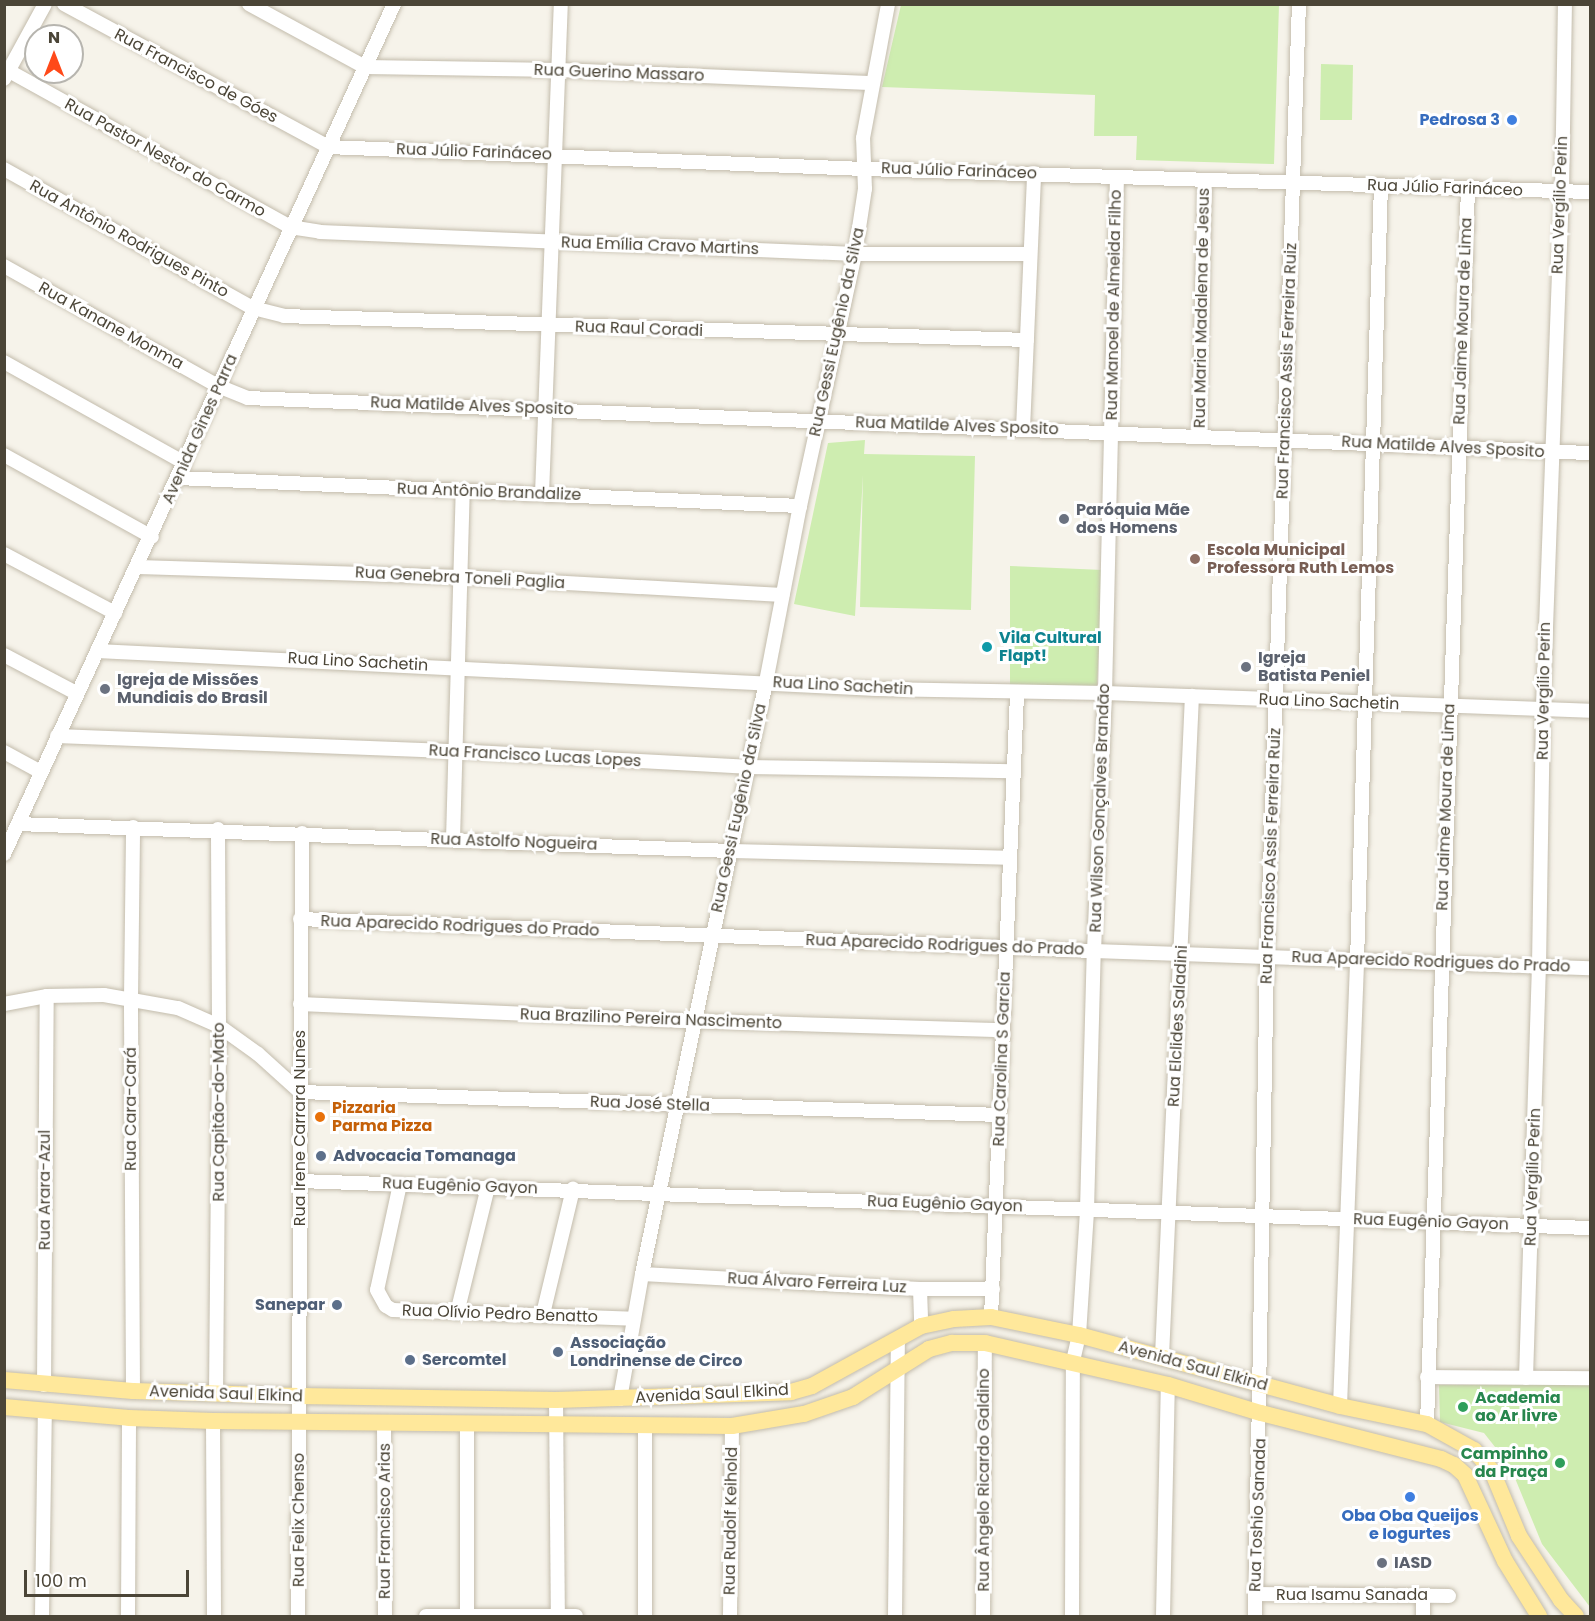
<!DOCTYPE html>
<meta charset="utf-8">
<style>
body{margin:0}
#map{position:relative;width:1595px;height:1621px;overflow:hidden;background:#f6f3ea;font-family:Poppins,sans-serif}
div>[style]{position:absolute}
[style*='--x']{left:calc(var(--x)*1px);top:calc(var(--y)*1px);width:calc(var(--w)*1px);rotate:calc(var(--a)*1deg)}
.green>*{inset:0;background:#ceedb0}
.roads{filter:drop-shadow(0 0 2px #c3bcac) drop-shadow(0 0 2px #c3bcac)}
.minor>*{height:14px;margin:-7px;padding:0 7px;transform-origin:7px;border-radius:7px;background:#fff}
.major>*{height:16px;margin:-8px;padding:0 8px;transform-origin:8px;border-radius:8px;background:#ffe89b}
.dots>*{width:16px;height:16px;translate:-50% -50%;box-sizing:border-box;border:3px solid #fff;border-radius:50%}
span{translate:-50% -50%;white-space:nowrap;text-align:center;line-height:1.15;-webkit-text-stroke:6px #fff;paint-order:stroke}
.street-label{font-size:16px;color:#4b4537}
.shop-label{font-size:16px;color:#366cbe;font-weight:700}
.right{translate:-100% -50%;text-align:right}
.worship-label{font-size:16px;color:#5b616d;font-weight:700}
.left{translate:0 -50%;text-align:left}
.education-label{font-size:16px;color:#785e54;font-weight:700}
.culture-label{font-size:16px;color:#0d838f;font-weight:700}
.food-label{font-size:16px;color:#c56008;font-weight:700}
.service-label{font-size:16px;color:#4e5e75;font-weight:700}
.leisure-label{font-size:16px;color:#27864d;font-weight:700}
.frame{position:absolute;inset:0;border:6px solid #4b4537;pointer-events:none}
.north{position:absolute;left:24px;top:24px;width:60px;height:60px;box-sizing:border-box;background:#fff;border:2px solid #b7b5af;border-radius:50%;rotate:0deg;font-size:16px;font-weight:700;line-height:24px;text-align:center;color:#4b4537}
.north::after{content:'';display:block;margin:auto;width:21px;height:27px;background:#ff4919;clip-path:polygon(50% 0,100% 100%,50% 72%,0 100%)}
.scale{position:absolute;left:24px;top:1570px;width:165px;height:27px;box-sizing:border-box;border:3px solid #4b4537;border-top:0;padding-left:8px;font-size:18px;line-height:21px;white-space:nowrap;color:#4b4537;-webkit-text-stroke:4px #fff;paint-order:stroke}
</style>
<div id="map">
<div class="green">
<div style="clip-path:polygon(901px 5px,1279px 5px,1274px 164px,1136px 160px,1137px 136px,1094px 136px,1095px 95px,882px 87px)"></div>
<div style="clip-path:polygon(1321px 64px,1353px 65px,1352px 120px,1320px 120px)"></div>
<div style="clip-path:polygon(865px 440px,864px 454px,975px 456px,971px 610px,860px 607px,863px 475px,855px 616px,794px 604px,828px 443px)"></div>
<div style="clip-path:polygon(1010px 566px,1103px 570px,1097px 685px,1088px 691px,1010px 686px)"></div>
<div style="clip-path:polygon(1590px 1384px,1590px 1607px,1542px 1544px,1510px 1466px,1484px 1433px,1440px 1422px,1439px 1385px)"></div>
</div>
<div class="roads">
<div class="minor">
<div style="--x:64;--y:4;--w:300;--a:28.4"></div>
<div style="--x:328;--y:147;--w:537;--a:2.35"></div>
<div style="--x:865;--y:169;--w:725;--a:1.82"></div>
<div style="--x:249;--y:4;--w:132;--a:28.5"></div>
<div style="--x:365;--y:67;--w:194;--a:0.9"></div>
<div style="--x:559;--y:70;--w:314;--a:2.4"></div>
<div style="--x:9;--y:71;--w:321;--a:29"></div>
<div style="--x:290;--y:227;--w:30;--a:9"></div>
<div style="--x:320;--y:232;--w:535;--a:2.35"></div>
<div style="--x:855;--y:254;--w:175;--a:0"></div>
<div style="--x:4;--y:79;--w:85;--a:-61.3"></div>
<div style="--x:4;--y:169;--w:285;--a:29.2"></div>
<div style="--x:253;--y:308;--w:32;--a:14"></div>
<div style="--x:284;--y:316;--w:743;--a:1.85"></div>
<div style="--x:4;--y:266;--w:245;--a:29.3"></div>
<div style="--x:218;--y:386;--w:32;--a:22"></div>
<div style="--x:248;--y:398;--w:1343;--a:2.35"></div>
<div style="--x:4;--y:362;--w:207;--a:29.2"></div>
<div style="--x:1023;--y:429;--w:256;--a:-87.5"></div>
<div style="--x:1199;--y:436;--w:256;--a:-88.7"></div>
<div style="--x:4;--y:455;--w:169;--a:29"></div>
<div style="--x:178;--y:478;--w:623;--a:2.58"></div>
<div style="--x:542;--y:494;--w:490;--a:-87.8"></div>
<div style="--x:4;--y:554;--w:126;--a:28"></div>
<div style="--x:138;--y:567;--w:322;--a:1.8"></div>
<div style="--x:460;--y:577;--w:323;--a:3.2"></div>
<div style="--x:97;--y:651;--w:781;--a:2.79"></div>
<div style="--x:877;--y:689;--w:228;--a:1"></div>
<div style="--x:1105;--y:693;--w:485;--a:2.1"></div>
<div style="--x:4;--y:655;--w:81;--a:27.8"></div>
<div style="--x:57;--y:736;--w:397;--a:2.2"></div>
<div style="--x:454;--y:751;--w:293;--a:3.1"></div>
<div style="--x:747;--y:767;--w:266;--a:0.9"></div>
<div style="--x:4;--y:752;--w:42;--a:28.4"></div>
<div style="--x:18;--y:824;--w:712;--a:2.17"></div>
<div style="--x:729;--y:851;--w:281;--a:1.4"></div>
<div style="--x:453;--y:840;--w:349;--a:-88.4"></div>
<div style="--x:4;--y:854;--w:935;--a:-65.35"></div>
<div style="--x:300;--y:919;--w:795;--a:2.31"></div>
<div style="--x:1094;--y:951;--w:496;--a:2"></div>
<div style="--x:4;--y:1004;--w:44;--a:-10.5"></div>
<div style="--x:47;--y:996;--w:57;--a:-1"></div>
<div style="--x:104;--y:995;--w:75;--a:10"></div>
<div style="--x:178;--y:1008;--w:45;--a:23.7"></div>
<div style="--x:219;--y:1026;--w:48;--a:35.7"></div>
<div style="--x:258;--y:1054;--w:57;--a:42.1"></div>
<div style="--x:300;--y:1004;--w:395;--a:2.5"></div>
<div style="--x:695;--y:1021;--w:308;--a:1.7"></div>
<div style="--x:300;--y:1092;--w:699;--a:1.88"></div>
<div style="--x:300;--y:1181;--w:1291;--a:2.09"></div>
<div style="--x:400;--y:1184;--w:108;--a:102.2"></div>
<div style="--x:377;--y:1290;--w:18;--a:61"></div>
<div style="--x:386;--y:1306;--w:8;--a:30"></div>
<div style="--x:393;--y:1310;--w:240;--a:2.1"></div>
<div style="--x:642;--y:1274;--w:278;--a:3.1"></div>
<div style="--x:920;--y:1289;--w:73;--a:0"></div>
<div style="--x:920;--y:1289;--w:37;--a:88"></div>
<div style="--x:457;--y:1313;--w:130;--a:-76.2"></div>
<div style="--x:543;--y:1314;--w:129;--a:-76.5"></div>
<div style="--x:991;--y:1317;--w:625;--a:-87.61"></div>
<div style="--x:1162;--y:1356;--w:661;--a:-87.4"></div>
<div style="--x:1427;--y:1377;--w:163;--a:0.4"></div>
<div style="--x:1526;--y:1378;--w:412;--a:-88.2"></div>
<div style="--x:1539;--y:966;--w:257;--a:-89.1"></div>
<div style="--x:1543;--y:709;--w:517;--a:-87.9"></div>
<div style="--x:1562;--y:192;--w:188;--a:-89.1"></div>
<div style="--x:44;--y:1385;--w:389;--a:-89.6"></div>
<div style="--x:133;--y:1391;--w:393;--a:-90.3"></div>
<div style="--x:131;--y:998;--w:171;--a:-89.3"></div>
<div style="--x:216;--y:1394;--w:368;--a:-89.5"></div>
<div style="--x:219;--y:1026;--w:197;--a:-90.3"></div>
<div style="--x:620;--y:1399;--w:127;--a:-80"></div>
<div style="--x:642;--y:1274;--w:605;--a:-78.17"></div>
<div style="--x:766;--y:682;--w:179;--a:-79.1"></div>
<div style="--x:800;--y:506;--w:258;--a:-77.7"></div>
<div style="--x:855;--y:254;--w:66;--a:-81.3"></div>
<div style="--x:865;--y:189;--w:51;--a:-92.2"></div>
<div style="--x:863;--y:138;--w:136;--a:-79.4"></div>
<div style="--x:556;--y:1400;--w:216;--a:89.5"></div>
<div style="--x:1340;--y:1406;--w:445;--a:-87.8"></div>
<div style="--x:1357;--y:961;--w:775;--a:-88.23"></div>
<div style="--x:213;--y:1421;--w:195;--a:89.7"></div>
<div style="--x:1427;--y:1424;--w:1235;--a:-88.1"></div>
<div style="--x:384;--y:1425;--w:191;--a:89.7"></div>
<div style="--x:467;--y:1425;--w:191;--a:90"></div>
<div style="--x:645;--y:1425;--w:191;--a:90"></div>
<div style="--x:1255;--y:1594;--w:194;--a:0.6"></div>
<div style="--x:1423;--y:1596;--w:20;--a:90"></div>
<div style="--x:42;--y:1616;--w:205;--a:-89.2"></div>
<div style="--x:128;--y:1616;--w:198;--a:-89.7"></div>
<div style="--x:298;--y:1616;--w:783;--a:-89.71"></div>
<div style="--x:426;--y:1616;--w:150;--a:0"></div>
<div style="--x:730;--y:1616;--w:190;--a:-89.4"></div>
<div style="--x:895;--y:1616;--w:277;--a:-89.4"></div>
<div style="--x:983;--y:1616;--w:273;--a:-89.6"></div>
<div style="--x:1072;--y:1616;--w:255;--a:-89.8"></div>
<div style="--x:1073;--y:1361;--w:27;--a:-77"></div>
<div style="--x:1079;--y:1335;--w:125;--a:-86.3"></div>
<div style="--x:1087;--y:1210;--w:259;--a:-88.5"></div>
<div style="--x:1094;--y:951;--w:258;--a:-87.6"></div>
<div style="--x:1105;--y:693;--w:516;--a:-88.67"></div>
<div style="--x:1163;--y:1616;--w:231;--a:-88.8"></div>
<div style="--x:1255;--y:1616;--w:659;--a:-88.96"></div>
<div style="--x:1267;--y:957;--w:954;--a:-88.08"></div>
</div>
<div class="major">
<div style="--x:4;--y:1380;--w:129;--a:4.9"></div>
<div style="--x:133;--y:1391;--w:166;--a:1.7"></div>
<div style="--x:299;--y:1396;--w:257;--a:0.9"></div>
<div style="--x:556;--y:1400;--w:235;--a:-1.9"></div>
<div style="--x:791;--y:1392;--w:22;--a:-16"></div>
<div style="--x:812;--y:1386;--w:124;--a:-28.8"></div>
<div style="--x:921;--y:1326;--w:34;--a:-12"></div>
<div style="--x:954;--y:1319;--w:37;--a:-3"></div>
<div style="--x:991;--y:1317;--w:90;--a:11.6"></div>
<div style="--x:1079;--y:1335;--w:270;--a:15.2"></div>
<div style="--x:1340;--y:1406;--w:89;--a:11.7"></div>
<div style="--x:1427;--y:1424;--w:54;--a:29"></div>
<div style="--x:1474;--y:1450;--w:28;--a:49"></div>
<div style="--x:1492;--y:1471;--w:70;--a:67.4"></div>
<div style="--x:1519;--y:1536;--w:77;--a:56.7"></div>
<div style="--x:1561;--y:1600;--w:22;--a:47"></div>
<div style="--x:4;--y:1407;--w:125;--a:5"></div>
<div style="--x:129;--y:1418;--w:84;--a:2"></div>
<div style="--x:213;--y:1421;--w:519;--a:0.55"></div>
<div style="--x:732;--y:1426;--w:73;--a:-9.5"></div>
<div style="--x:804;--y:1414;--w:52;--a:-19.1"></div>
<div style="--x:853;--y:1397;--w:90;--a:-32.3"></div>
<div style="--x:929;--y:1349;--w:24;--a:-15"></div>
<div style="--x:952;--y:1343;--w:33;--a:0"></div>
<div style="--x:985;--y:1343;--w:188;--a:12.9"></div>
<div style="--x:1168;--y:1385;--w:97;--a:16.8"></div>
<div style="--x:1261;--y:1413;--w:186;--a:14.3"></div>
<div style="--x:1441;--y:1459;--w:14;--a:25"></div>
<div style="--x:1454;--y:1465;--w:15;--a:42"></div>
<div style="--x:1465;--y:1475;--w:95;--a:65.1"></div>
<div style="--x:1505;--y:1561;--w:65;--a:58.3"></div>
</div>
</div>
<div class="dots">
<div style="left:1512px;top:120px;background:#3f7fe0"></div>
<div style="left:1064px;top:519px;background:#6b7280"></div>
<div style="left:1195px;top:559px;background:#8d6e63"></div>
<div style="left:987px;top:647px;background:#0f9aa8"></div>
<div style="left:1246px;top:667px;background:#6b7280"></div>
<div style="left:105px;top:689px;background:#6b7280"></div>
<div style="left:320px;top:1117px;background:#e8710a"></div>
<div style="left:321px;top:1156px;background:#5c6f8a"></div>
<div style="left:337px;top:1305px;background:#5c6f8a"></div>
<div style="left:558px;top:1352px;background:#5c6f8a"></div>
<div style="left:410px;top:1360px;background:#5c6f8a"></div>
<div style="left:1463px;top:1407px;background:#2e9e5b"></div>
<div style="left:1560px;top:1463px;background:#2e9e5b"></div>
<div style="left:1410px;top:1497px;background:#3f7fe0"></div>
<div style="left:1382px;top:1563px;background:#6b7280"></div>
</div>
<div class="street-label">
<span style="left:619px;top:73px;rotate:2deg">Rua Guerino Massaro</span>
<span style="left:196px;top:76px;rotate:28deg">Rua Francisco de Góes</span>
<span style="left:474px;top:152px;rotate:2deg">Rua Júlio Farináceo</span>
<span style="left:165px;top:158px;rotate:29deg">Rua Pastor Nestor do Carmo</span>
<span style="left:959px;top:171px;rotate:2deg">Rua Júlio Farináceo</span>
<span style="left:1445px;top:188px;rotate:2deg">Rua Júlio Farináceo</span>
<span style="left:1560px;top:205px;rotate:-88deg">Rua Vergílio Perin</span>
<span style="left:129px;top:239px;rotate:29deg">Rua Antônio Rodrigues Pinto</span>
<span style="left:660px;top:246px;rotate:2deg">Rua Emília Cravo Martins</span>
<span style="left:1114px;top:305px;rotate:-89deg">Rua Manoel de Almeida Filho</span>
<span style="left:1202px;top:308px;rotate:-89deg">Rua Maria Madalena de Jesus</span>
<span style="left:1463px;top:321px;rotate:-88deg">Rua Jaime Moura de Lima</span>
<span style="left:111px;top:326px;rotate:29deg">Rua Kanane Monma</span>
<span style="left:639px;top:329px;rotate:2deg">Rua Raul Coradi</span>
<span style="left:837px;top:332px;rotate:-78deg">Rua Gessi Eugênio da Silva</span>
<span style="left:1287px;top:371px;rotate:-88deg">Rua Francisco Assis Ferreira Ruiz</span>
<span style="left:472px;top:406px;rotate:2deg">Rua Matilde Alves Sposito</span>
<span style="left:957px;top:426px;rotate:2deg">Rua Matilde Alves Sposito</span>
<span style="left:200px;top:429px;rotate:-66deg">Avenida Gines Parra</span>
<span style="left:1443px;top:447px;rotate:3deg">Rua Matilde Alves Sposito</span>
<span style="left:489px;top:492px;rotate:2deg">Rua Antônio Brandalize</span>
<span style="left:460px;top:578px;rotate:3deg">Rua Genebra Toneli Paglia</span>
<span style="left:358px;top:662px;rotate:3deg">Rua Lino Sachetin</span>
<span style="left:843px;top:686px;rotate:3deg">Rua Lino Sachetin</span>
<span style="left:1544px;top:691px;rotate:-89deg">Rua Vergílio Perin</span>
<span style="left:1329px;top:702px;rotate:2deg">Rua Lino Sachetin</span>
<span style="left:535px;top:756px;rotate:3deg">Rua Francisco Lucas Lopes</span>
<span style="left:1446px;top:807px;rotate:-88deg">Rua Jaime Moura de Lima</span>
<span style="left:739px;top:808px;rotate:-78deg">Rua Gessi Eugênio da Silva</span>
<span style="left:1100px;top:808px;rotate:-88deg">Rua Wilson Gonçalves Brandão</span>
<span style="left:514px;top:842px;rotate:2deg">Rua Astolfo Nogueira</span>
<span style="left:1271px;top:856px;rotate:-88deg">Rua Francisco Assis Ferreira Ruiz</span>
<span style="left:460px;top:926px;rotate:2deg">Rua Aparecido Rodrigues do Prado</span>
<span style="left:945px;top:945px;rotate:2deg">Rua Aparecido Rodrigues do Prado</span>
<span style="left:1431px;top:962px;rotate:2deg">Rua Aparecido Rodrigues do Prado</span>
<span style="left:651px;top:1019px;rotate:2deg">Rua Brazilino Pereira Nascimento</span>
<span style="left:1178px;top:1026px;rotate:-87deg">Rua Elclides Saladini</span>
<span style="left:1002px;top:1059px;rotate:-88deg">Rua Carolina S Garcia</span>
<span style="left:650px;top:1104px;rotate:2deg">Rua José Stella</span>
<span style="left:131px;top:1109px;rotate:-90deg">Rua Cara-Cará</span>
<span style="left:219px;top:1112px;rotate:-90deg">Rua Capitão-do-Mato</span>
<span style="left:300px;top:1128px;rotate:-90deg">Rua Irene Carrara Nunes</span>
<span style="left:1533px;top:1177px;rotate:-88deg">Rua Vergílio Perin</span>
<span style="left:460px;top:1186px;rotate:2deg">Rua Eugênio Gayon</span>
<span style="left:45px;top:1190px;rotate:-90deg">Rua Arara-Azul</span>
<span style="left:945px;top:1204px;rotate:2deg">Rua Eugênio Gayon</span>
<span style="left:1431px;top:1222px;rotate:2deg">Rua Eugênio Gayon</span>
<span style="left:817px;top:1283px;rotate:3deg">Rua Álvaro Ferreira Luz</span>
<span style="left:500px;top:1314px;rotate:2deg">Rua Olívio Pedro Benatto</span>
<span style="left:1193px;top:1366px;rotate:15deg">Avenida Saul Elkind</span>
<span style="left:226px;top:1394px;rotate:2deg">Avenida Saul Elkind</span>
<span style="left:712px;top:1394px;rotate:-3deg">Avenida Saul Elkind</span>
<span style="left:984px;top:1480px;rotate:-90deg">Rua Ângelo Ricardo Galdino</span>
<span style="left:1258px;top:1515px;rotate:-88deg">Rua Toshio Sanada</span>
<span style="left:299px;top:1520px;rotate:-90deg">Rua Felix Chenso</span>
<span style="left:385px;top:1521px;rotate:-90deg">Rua Francisco Arias</span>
<span style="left:731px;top:1521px;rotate:-89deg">Rua Rudolf Keihold</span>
<span style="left:1352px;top:1595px">Rua Isamu Sanada</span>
</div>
<div class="shop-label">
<span class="right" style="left:1500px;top:120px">Pedrosa 3</span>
<span style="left:1410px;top:1525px">Oba Oba Queijos<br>e Iogurtes</span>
</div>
<div class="worship-label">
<span class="left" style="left:1076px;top:519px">Paróquia Mãe<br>dos Homens</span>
<span class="left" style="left:1258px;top:667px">Igreja<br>Batista Peniel</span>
<span class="left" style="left:117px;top:689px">Igreja de Missões<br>Mundiais do Brasil</span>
<span class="left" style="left:1394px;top:1563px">IASD</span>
</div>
<div class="education-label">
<span class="left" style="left:1207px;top:559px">Escola Municipal<br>Professora Ruth Lemos</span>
</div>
<div class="culture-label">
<span class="left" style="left:999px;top:647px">Vila Cultural<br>Flapt!</span>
</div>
<div class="food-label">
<span class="left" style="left:332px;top:1117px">Pizzaria<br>Parma Pizza</span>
</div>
<div class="service-label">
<span class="left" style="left:333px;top:1156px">Advocacia Tomanaga</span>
<span class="right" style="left:325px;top:1305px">Sanepar</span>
<span class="left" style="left:570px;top:1352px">Associação<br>Londrinense de Circo</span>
<span class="left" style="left:422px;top:1360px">Sercomtel</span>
</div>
<div class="leisure-label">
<span class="left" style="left:1475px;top:1407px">Academia<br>ao Ar livre</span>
<span class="right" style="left:1548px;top:1463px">Campinho<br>da Praça</span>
</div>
<div class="frame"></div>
<div class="north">N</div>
<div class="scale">100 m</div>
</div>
